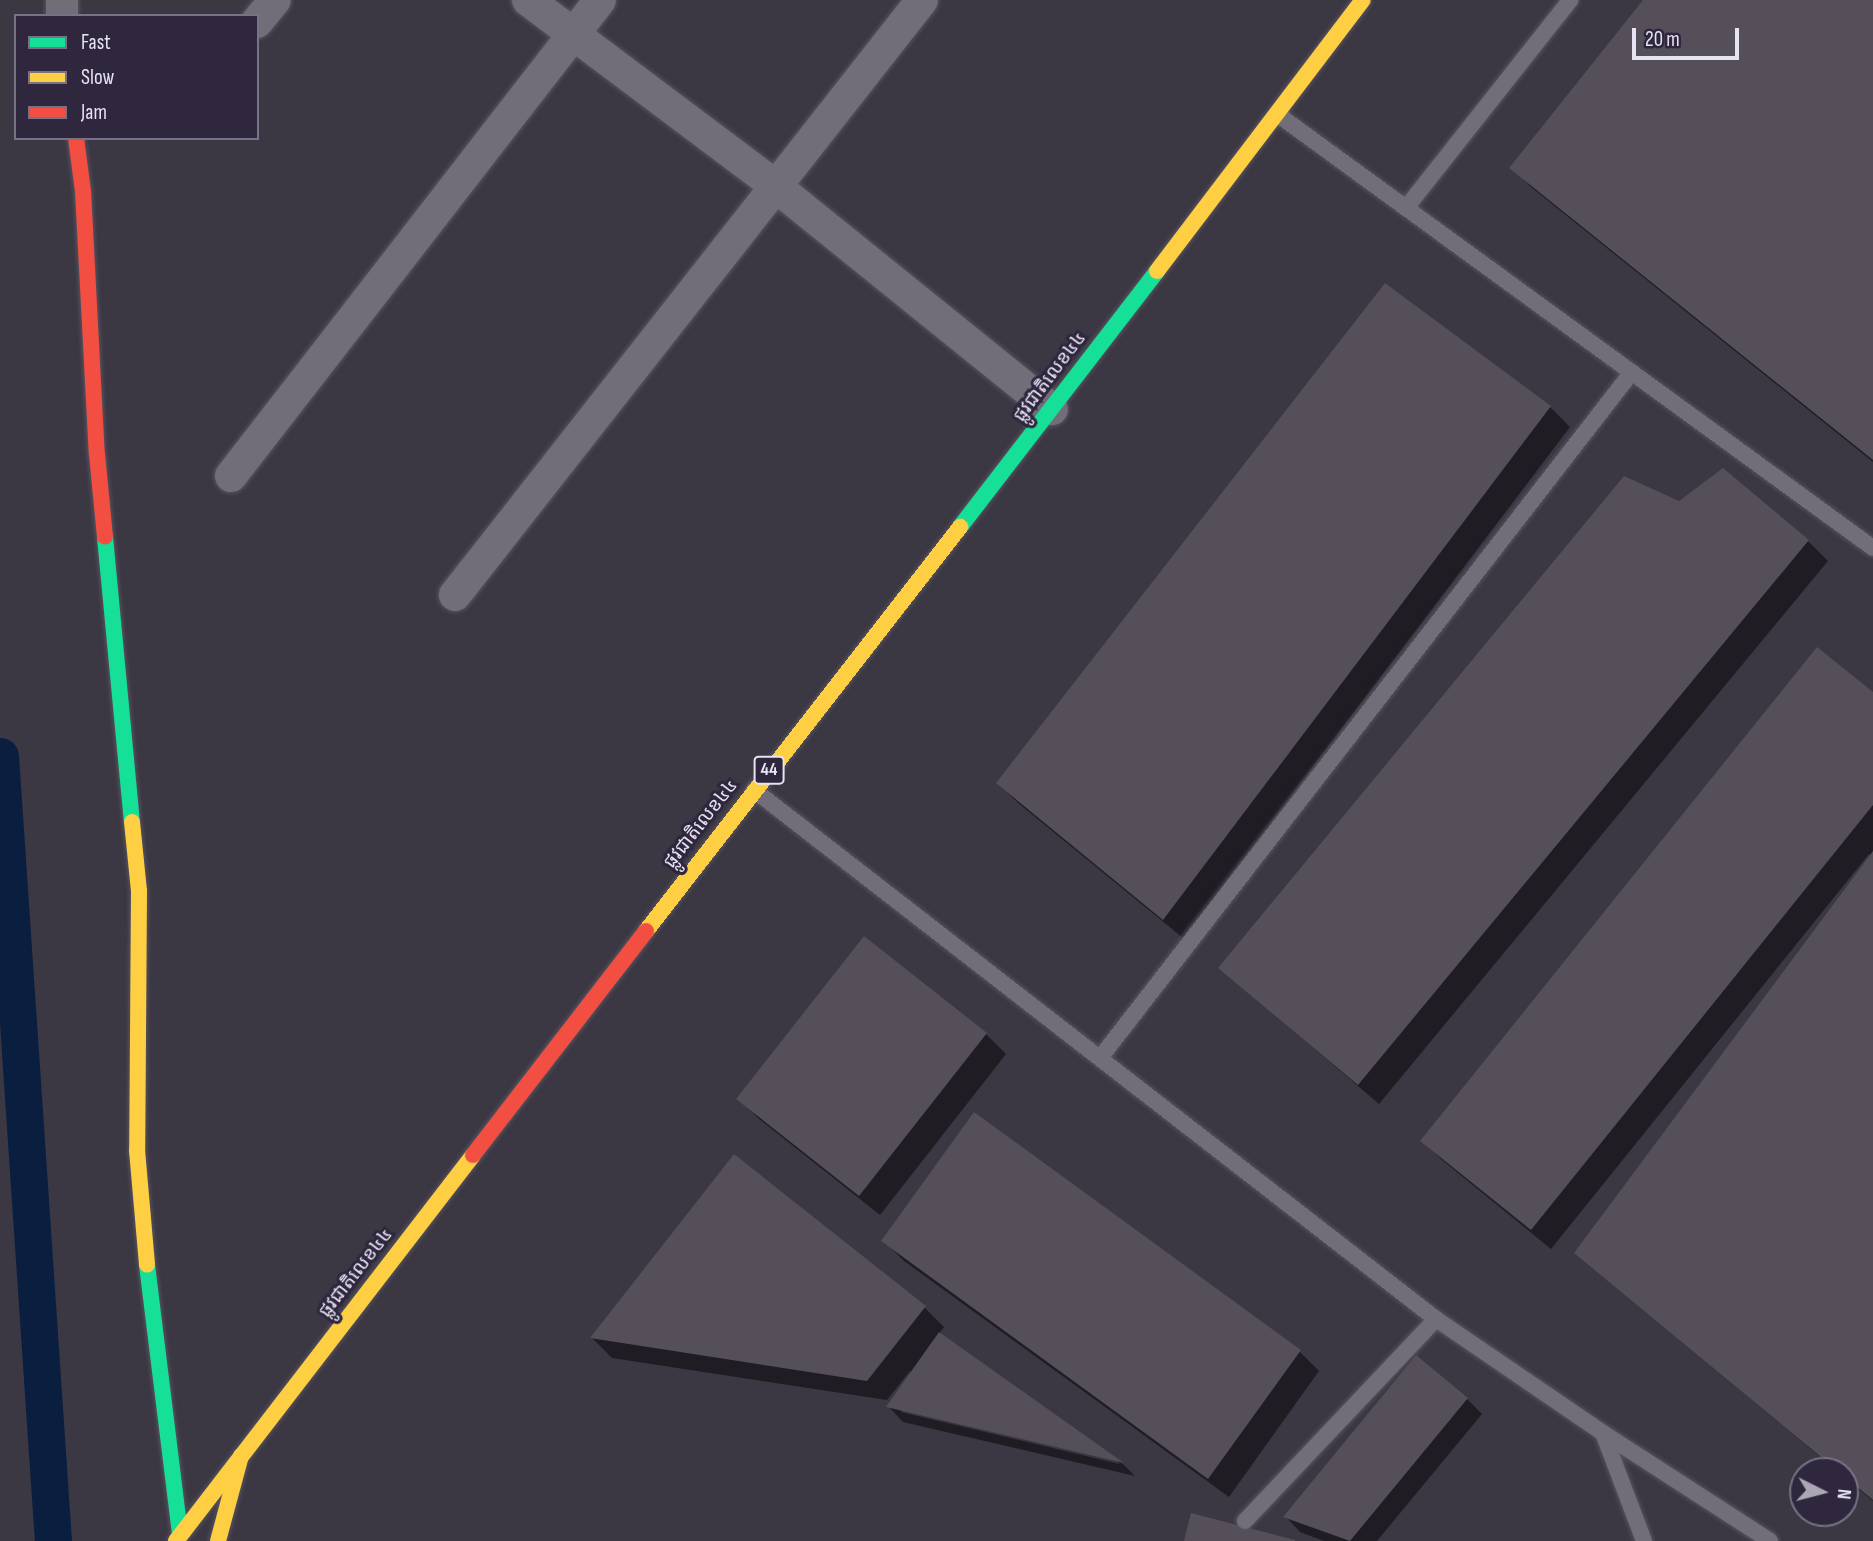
<!DOCTYPE html>
<meta charset="utf-8">
<style>
body{margin:0}
#map{position:relative;width:1873px;height:1541px;overflow:hidden;background:#3b3743;font-family:"Sofia Sans Condensed","Noto Sans Khmer",sans-serif}
div>[style]{position:absolute}
[style*='--x']{left:calc(var(--x)*1px);top:calc(var(--y)*1px);width:calc(var(--w)*1px);rotate:calc(var(--a)*1deg)}
.shadow>*{inset:0;background:#0007}
.canal>*{height:37px;margin:-18.5px;padding:0 18.5px;transform-origin:18.5px;border-radius:18.5px;background:#0a1f3f}
.building>*{inset:0;background:#554f59}
.roads{filter:drop-shadow(0 0 2px #56535e) drop-shadow(0 0 2px #56535e)}
.lane>*{height:16px;margin:-8px;padding:0 8px;transform-origin:8px;border-radius:8px;background:#726e79}
.street>*{height:32px;margin:-16px;padding:0 16px;transform-origin:16px;border-radius:16px;background:#726e79}
.fast>*{height:16px;margin:-8px;padding:0 8px;transform-origin:8px;border-radius:8px;background:#16e098}
.slow>*{height:16px;margin:-8px;padding:0 8px;transform-origin:8px;border-radius:8px;background:#ffcf43}
.jam>*{height:16px;margin:-8px;padding:0 8px;transform-origin:8px;border-radius:8px;background:#f24e42}
span{translate:-50% -50%;white-space:nowrap;text-align:center;line-height:1.15;-webkit-text-stroke:6px #2f273e;paint-order:stroke}
.shield-label span{padding:2px 5px;background:#2f273e;border:2px solid;border-radius:5px;-webkit-text-stroke-width:0}
.shield-label{font-size:18px;color:#e8e3f2;font-weight:700}
.street-label{font-size:19px;color:#e8e3f2}
.legend{position:absolute;left:14px;top:14px;width:245px;height:126px;box-sizing:border-box;background:#2f273e;border:2px solid #797286;margin:0;padding:9px 12px;list-style:none;font-size:21px;color:#e8e3f2}
.legend li{display:flex;align-items:center;gap:14px;height:35px}
.legend b{width:35px;border:2px solid #797286}
.north{position:absolute;left:1789px;top:1457px;width:70px;height:70px;box-sizing:border-box;background:#2f273e;border:2px solid #797286;border-radius:50%;rotate:96deg;font-size:19px;font-weight:700;line-height:28px;text-align:center;color:#e8e3f2}
.north::after{content:'';display:block;margin:auto;width:24px;height:32px;background:#aba7b5;clip-path:polygon(50% 0,100% 100%,50% 72%,0 100%)}
.scale{position:absolute;left:1632px;top:28px;width:107px;height:32px;box-sizing:border-box;border:4px solid #e8e3f2;border-top:0;padding-left:9px;font-size:21px;line-height:24px;white-space:nowrap;color:#e8e3f2;-webkit-text-stroke:5px #2f273e;paint-order:stroke}
</style>
<div id="map">
<div class="shadow">
<div style="clip-path:polygon(1645px 0,1873px 0,1873px 462px,1531px 187px,1512px 168px)"></div>
<div style="clip-path:polygon(1550px 407px,1570px 427px,1183px 938px,1018px 803px,998px 783px)"></div>
<div style="clip-path:polygon(1679px 503px,1808px 541px,1828px 561px,1379px 1104px,1220px 968px)"></div>
<div style="clip-path:polygon(1873px 694px,1873px 1501px,1845px 1478px,1845px 1471px,1837px 1471px,1577px 1253px,1871px 856px,1869px 854px,1551px 1249px,1442px 1160px,1422px 1141px)"></div>
<div style="clip-path:polygon(986px 1034px,1006px 1054px,880px 1215px,758px 1118px,738px 1098px)"></div>
<div style="clip-path:polygon(884px 1241px,1300px 1352px,1319px 1371px,1229px 1497px,904px 1261px)"></div>
<div style="clip-path:polygon(evenodd,925px 1308px,944px 1327px,939px 1334px,1123px 1464px,1135px 1476px,903px 1422px,889px 1407px,912px 1373px,910px 1371px,887px 1400px,612px 1358px,592px 1338px,925px 1308px,902px 1409px,1115px 1459px,1120px 1464px,901px 1412px,902px 1409px)"></div>
<div style="clip-path:polygon(1467px 1399px,1482px 1414px,1377px 1541px,1324px 1541px,1300px 1532px,1286px 1517px)"></div>
</div>
<div class="canal">
<div style="--x:0;--y:756;--w:787;--a:86.14"></div>
</div>
<div class="building">
<div style="clip-path:polygon(1643px 0,1873px 0,1873px 460px,1509px 168px)"></div>
<div style="clip-path:polygon(1385px 283px,1551px 406px,1163px 920px,996px 783px)"></div>
<div style="clip-path:polygon(1723px 468px,1809px 540px,1358px 1085px,1218px 968px,1624px 476px,1679px 501px)"></div>
<div style="clip-path:polygon(1817px 647px,1873px 692px,1873px 805px,1531px 1230px,1420px 1141px)"></div>
<div style="clip-path:polygon(1873px 851px,1873px 1500px,1845px 1477px,1845px 1471px,1838px 1471px,1574px 1253px)"></div>
<div style="clip-path:polygon(864px 936px,987px 1033px,859px 1196px,736px 1099px)"></div>
<div style="clip-path:polygon(974px 1112px,1301px 1350px,1208px 1479px,881px 1241px)"></div>
<div style="clip-path:polygon(734px 1154px,926px 1306px,867px 1381px,590px 1338px)"></div>
<div style="clip-path:polygon(939px 1332px,1124px 1463px,886px 1407px)"></div>
<div style="clip-path:polygon(1416px 1355px,1468px 1398px,1350px 1541px,1283px 1517px)"></div>
<div style="clip-path:polygon(1191px 1513px,1295px 1540px,1295px 1541px,1184px 1541px)"></div>
</div>
<div class="roads">
<div class="lane">
<div style="--x:1277;--y:114;--w:737;--a:36.06"></div>
<div style="--x:1406;--y:208;--w:265;--a:-51.7"></div>
<div style="--x:754;--y:790;--w:863;--a:37.8"></div>
<div style="--x:1436;--y:1319;--w:202;--a:34.3"></div>
<div style="--x:1603;--y:1433;--w:116;--a:69.2"></div>
<div style="--x:1100;--y:1058;--w:868;--a:-52.21"></div>
<div style="--x:1603;--y:1433;--w:199;--a:32.9"></div>
<div style="--x:1245;--y:1521;--w:278;--a:-46.6"></div>
</div>
<div class="street">
<div style="--x:62;--y:0;--w:16;--a:90"></div>
<div style="--x:528;--y:0;--w:308;--a:36.9"></div>
<div style="--x:774;--y:185;--w:357;--a:38.9"></div>
<div style="--x:257;--y:22;--w:28;--a:-51"></div>
<div style="--x:231;--y:476;--w:602;--a:-52.22"></div>
<div style="--x:455;--y:595;--w:756;--a:-51.87"></div>
</div>
<div class="fast">
<div style="--x:960;--y:527;--w:323;--a:-52.4"></div>
<div style="--x:105;--y:537;--w:286;--a:84.6"></div>
<div style="--x:147;--y:1265;--w:272;--a:83"></div>
</div>
<div class="slow">
<div style="--x:1157;--y:271;--w:340;--a:-52.8"></div>
<div style="--x:132;--y:822;--w:69;--a:84.2"></div>
<div style="--x:139;--y:891;--w:259;--a:90.4"></div>
<div style="--x:137;--y:1150;--w:115;--a:85"></div>
<div style="--x:646;--y:931;--w:512;--a:-52.14"></div>
<div style="--x:176;--y:1541;--w:487;--a:-52.4"></div>
<div style="--x:218;--y:1541;--w:88;--a:-74.9"></div>
</div>
<div class="jam">
<div style="--x:76;--y:138;--w:53;--a:82.5"></div>
<div style="--x:83;--y:191;--w:263;--a:87"></div>
<div style="--x:97;--y:454;--w:83;--a:84.5"></div>
<div style="--x:473;--y:1155;--w:283;--a:-52.3"></div>
</div>
</div>
<div class="shield-label">
<span style="left:769px;top:770px">44</span>
</div>
<div class="street-label">
<span style="left:1050px;top:377px;rotate:-53deg">ផ្លូវជាតិលេខ៤៤</span>
<span style="left:701px;top:824px;rotate:-52deg">ផ្លូវជាតិលេខ៤៤</span>
<span style="left:356px;top:1273px;rotate:-52deg">ផ្លូវជាតិលេខ៤៤</span>
</div>
<ul class="legend">
<li><b style="height:9px;background:#16e098"></b>Fast</li>
<li><b style="height:9px;background:#ffcf43"></b>Slow</li>
<li><b style="height:9px;background:#f24e42"></b>Jam</li>
</ul>
<div class="north">N</div>
<div class="scale">20 m</div>
</div>
